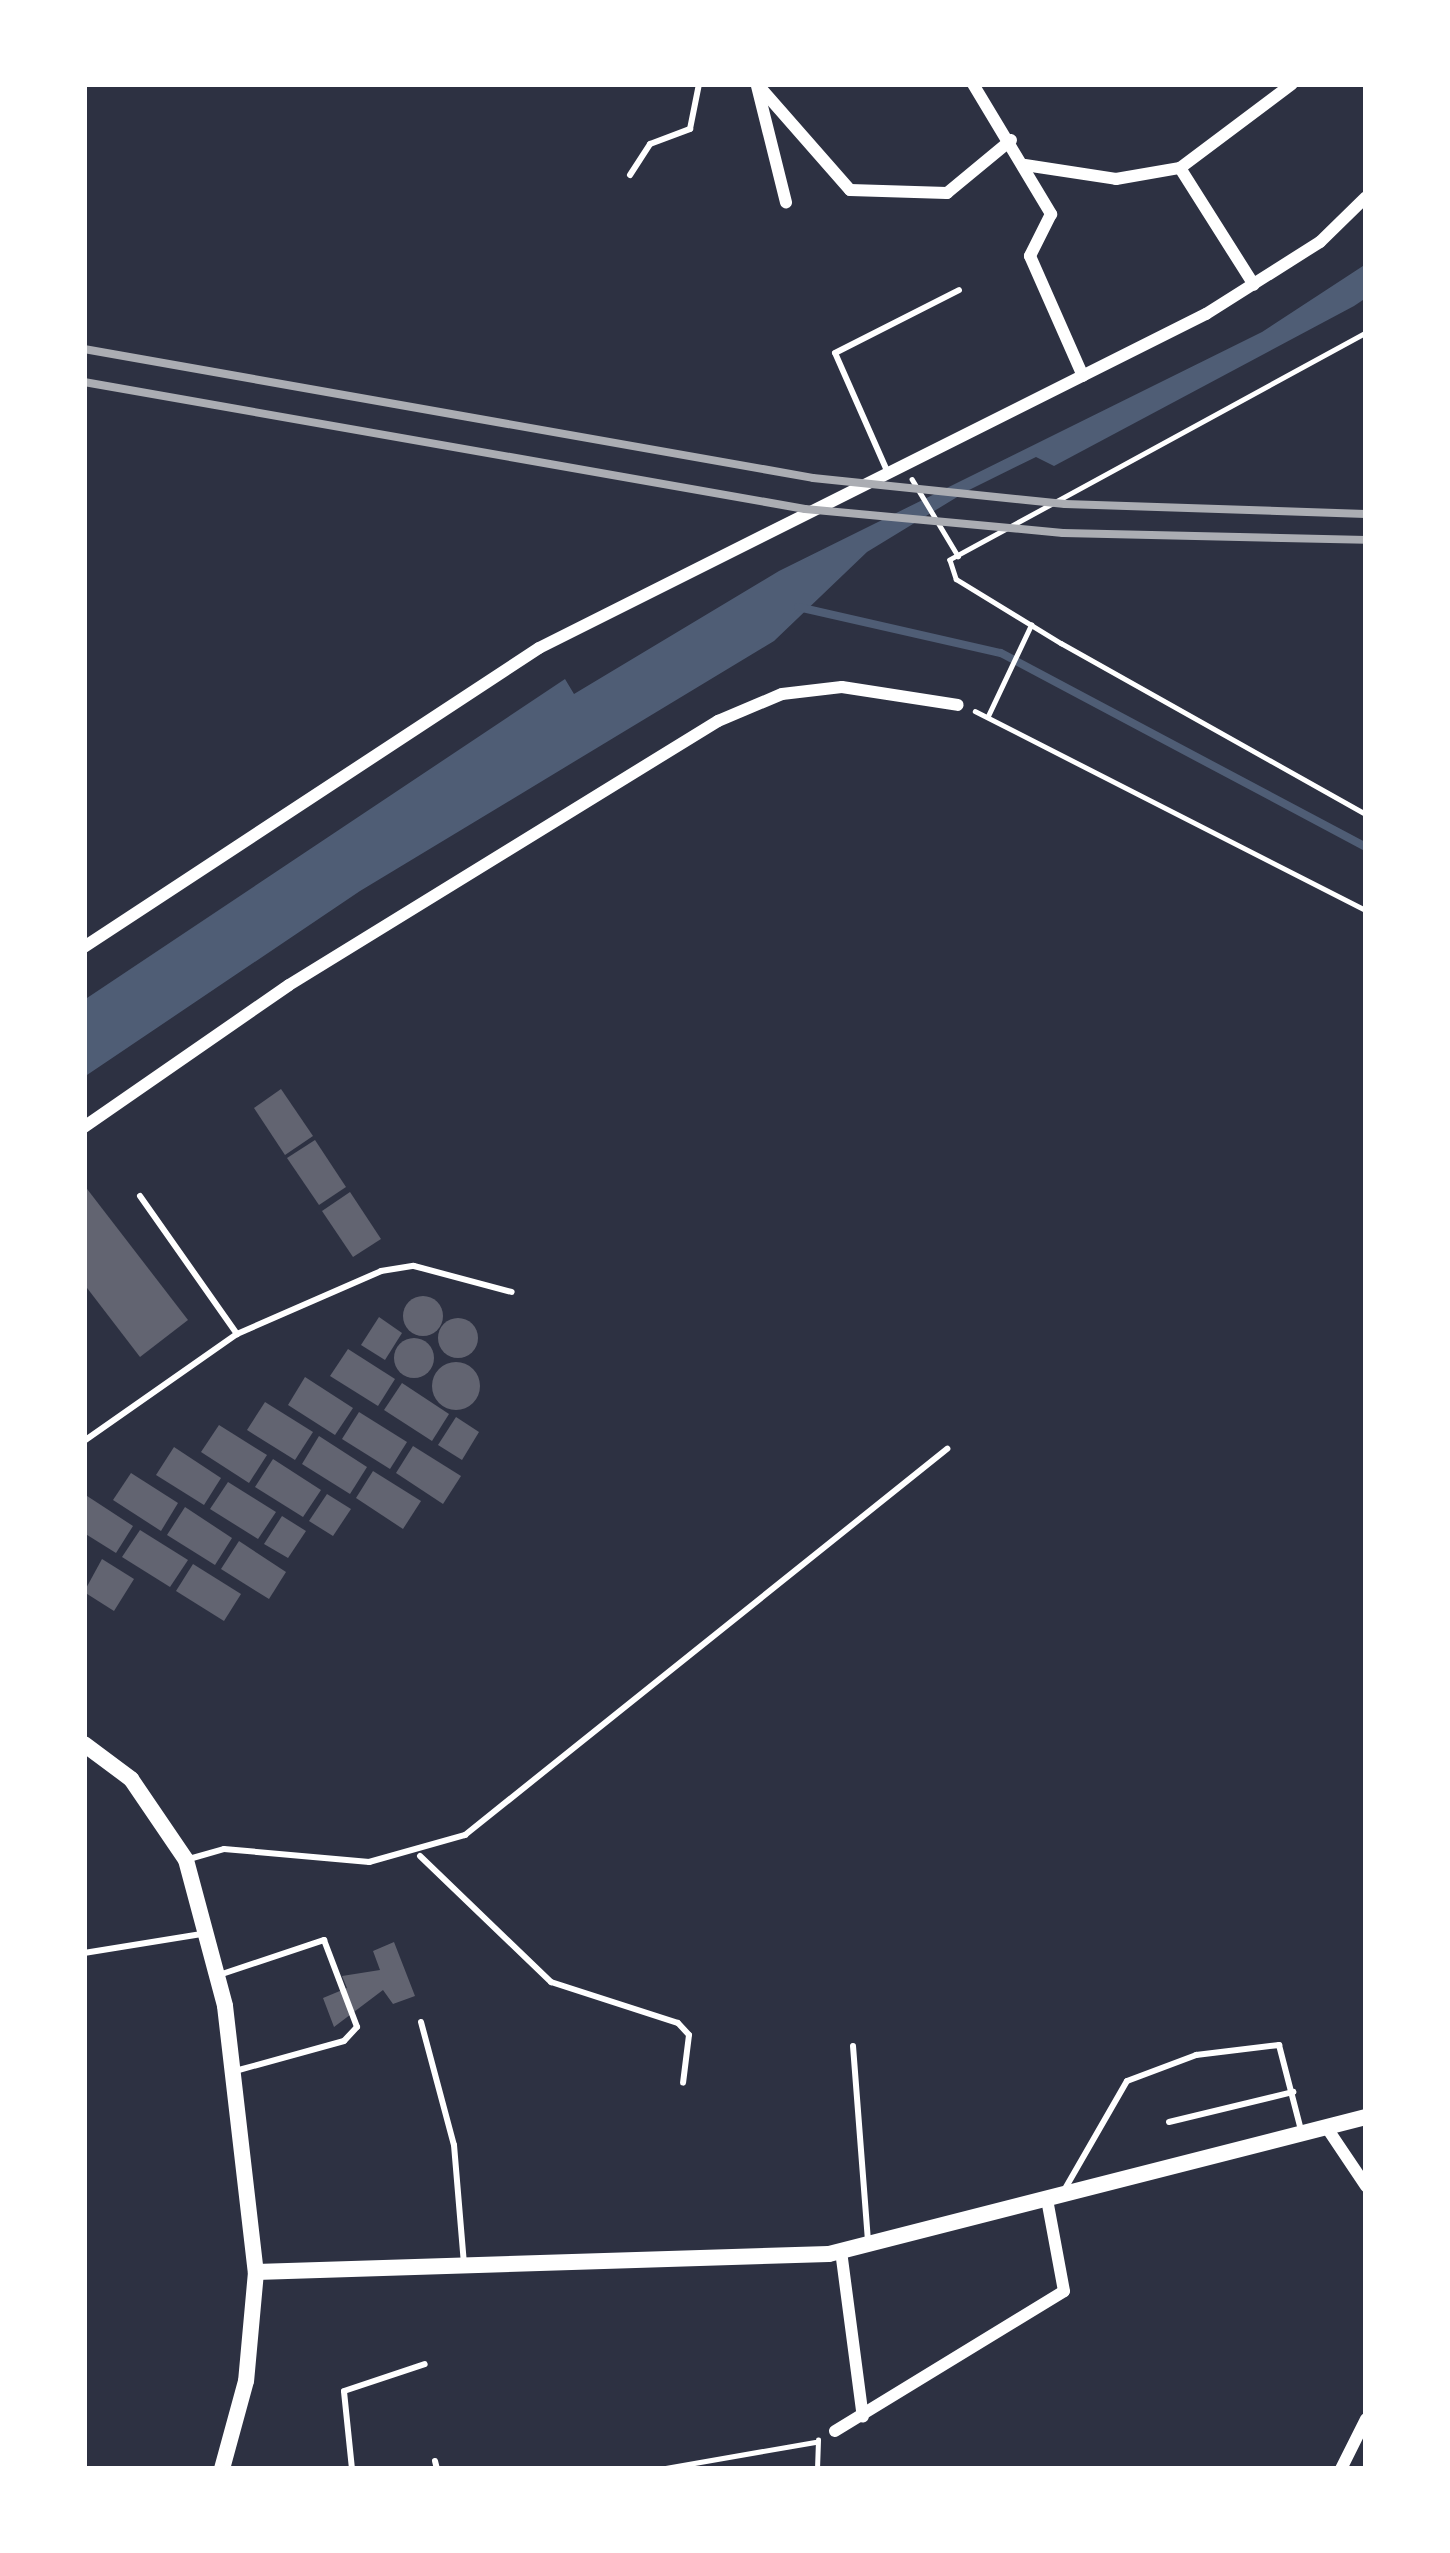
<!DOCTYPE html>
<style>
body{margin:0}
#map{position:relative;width:1450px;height:2553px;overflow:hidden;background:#2d3142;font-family:"Source Sans 3",sans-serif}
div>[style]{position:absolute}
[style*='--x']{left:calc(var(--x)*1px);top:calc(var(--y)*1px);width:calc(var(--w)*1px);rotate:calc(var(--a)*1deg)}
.water>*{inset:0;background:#4f5d75}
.stream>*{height:8px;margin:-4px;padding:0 4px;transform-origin:4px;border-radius:4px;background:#4f5d75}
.building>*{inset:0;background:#626471}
.round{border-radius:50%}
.path>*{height:4.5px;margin:-2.25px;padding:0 2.25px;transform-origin:2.25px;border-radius:2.25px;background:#fff}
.service>*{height:6px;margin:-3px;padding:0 3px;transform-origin:3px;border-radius:3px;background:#fff}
.minor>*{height:12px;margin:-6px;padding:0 6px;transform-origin:6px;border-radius:6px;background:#fff}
.tertiary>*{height:16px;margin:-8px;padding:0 8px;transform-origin:8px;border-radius:8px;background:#fff}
.rail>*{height:8px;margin:-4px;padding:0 4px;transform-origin:4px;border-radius:4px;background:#abadb3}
span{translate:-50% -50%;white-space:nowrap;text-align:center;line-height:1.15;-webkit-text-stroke:9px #fff;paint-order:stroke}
.frame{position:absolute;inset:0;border:87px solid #fff;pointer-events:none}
</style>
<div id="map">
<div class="water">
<div style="clip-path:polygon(1366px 264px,1366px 298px,1354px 306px,1054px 466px,1036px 457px,967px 491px,867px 552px,774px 641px,360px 891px,84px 1077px,84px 1000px,565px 679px,574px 694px,779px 571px,1262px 332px)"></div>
</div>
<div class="stream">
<div style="--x:798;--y:607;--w:208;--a:12.8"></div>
<div style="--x:1001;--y:653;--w:413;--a:28"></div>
</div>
<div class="building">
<div style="clip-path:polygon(281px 1089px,313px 1136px,285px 1155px,254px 1108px)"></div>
<div style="clip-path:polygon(315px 1140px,346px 1187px,319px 1205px,287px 1158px)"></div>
<div style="clip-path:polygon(84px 1185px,188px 1320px,140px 1357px,84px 1284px)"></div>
<div style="clip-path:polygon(350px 1192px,381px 1239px,353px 1257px,322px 1211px)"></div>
<div class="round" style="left:403px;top:1296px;width:40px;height:40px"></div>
<div style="clip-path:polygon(379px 1317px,402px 1333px,385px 1360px,361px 1345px)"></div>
<div class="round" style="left:438px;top:1318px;width:40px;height:40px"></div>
<div class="round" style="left:394px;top:1338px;width:40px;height:40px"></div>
<div style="clip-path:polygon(348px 1349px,395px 1379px,378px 1406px,330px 1376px)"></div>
<div class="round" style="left:432px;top:1362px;width:48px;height:48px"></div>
<div style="clip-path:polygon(305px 1377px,353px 1408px,335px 1435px,288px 1405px)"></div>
<div style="clip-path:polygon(402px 1383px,449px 1414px,432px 1441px,384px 1410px)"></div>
<div style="clip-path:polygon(265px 1402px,313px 1432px,295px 1460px,247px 1430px)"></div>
<div style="clip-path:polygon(359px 1412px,407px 1442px,390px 1469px,342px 1439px)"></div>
<div style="clip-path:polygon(456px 1417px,479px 1432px,462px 1460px,438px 1445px)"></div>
<div style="clip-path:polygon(219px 1425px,267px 1455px,249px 1483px,201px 1452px)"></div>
<div style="clip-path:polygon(319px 1436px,367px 1467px,350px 1494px,302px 1464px)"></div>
<div style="clip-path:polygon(413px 1446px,461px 1476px,443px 1504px,396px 1473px)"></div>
<div style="clip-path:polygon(174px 1447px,221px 1478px,204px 1505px,156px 1475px)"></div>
<div style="clip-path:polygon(273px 1459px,321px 1490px,303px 1517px,255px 1487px)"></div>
<div style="clip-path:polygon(373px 1471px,421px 1501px,403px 1529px,356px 1498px)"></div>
<div style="clip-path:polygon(131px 1473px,178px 1503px,161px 1531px,113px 1500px)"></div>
<div style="clip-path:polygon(228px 1482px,276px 1512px,258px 1539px,210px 1509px)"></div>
<div style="clip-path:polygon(84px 1494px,133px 1526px,116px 1553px,84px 1533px)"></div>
<div style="clip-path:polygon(327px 1494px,351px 1509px,333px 1536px,309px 1521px)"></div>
<div style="clip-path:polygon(185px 1507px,232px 1538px,215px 1565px,167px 1535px)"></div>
<div style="clip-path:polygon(282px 1516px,306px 1531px,288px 1558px,264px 1544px)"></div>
<div style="clip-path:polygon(140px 1530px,188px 1560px,170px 1587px,122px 1557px)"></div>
<div style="clip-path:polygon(239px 1541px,286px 1572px,269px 1599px,221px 1569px)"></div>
<div style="clip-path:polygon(102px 1559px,134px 1579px,114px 1611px,84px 1592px)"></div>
<div style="clip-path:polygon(193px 1564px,241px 1594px,224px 1621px,176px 1591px)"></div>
<div style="clip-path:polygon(394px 1942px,415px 1996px,393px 2004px,383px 1990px,334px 2027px,323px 1998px,347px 1988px,342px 1976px,380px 1970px,373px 1951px)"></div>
</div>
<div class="path">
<div style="--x:1366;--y:333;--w:474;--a:151.4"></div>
<div style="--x:950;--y:560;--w:20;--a:72"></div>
<div style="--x:956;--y:579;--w:123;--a:31.4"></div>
<div style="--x:1061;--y:643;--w:350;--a:29.3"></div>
<div style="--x:912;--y:479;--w:90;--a:59.1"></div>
<div style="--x:975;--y:711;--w:439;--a:27"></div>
<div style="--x:988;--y:716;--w:101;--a:-64.7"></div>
<div style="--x:660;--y:2469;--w:157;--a:-9.9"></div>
<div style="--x:817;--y:2469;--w:29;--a:-88"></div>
</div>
<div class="service">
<div style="--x:630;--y:175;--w:37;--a:-57"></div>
<div style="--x:650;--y:144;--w:43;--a:-20.6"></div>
<div style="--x:690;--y:129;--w:46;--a:-78.7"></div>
<div style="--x:888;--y:473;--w:131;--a:-113.8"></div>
<div style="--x:835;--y:353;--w:139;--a:-26.9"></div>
<div style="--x:140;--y:1196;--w:169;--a:54.9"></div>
<div style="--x:84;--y:1358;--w:41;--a:90"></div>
<div style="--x:84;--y:1441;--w:187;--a:-35"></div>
<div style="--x:237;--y:1334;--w:157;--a:-23.6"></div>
<div style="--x:381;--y:1271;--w:33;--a:-9"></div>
<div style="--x:414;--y:1266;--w:101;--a:14.9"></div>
<div style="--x:420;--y:1856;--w:182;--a:43.9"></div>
<div style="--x:551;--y:1982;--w:133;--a:17.9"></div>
<div style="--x:678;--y:2023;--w:16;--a:47"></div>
<div style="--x:689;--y:2035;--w:48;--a:97.1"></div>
<div style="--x:189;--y:1859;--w:36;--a:-16"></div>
<div style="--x:224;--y:1849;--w:146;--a:5.1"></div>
<div style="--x:369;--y:1862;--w:100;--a:-15.7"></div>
<div style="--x:465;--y:1835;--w:618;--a:-38.69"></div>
<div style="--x:84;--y:1953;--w:119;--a:-9.2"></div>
<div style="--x:219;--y:1975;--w:111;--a:-18.4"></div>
<div style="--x:324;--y:1940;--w:93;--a:69.2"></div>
<div style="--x:357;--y:2027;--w:19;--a:133"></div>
<div style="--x:344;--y:2041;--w:113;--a:164.6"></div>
<div style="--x:421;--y:2022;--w:127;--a:75"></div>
<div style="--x:454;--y:2145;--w:120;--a:85.2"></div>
<div style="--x:853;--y:2046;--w:197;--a:85.6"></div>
<div style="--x:1169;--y:2122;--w:128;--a:-13.6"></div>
<div style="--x:1066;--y:2187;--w:122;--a:-60.1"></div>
<div style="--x:1127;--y:2081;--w:74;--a:-20.6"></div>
<div style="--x:1196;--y:2055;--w:84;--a:-6.9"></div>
<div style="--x:1279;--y:2045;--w:88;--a:75.5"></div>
<div style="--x:435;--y:2461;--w:8;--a:76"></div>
<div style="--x:352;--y:2469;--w:78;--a:-95.9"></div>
<div style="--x:344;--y:2391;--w:85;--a:-18.4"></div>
</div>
<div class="minor">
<div style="--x:757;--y:84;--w:141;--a:48.7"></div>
<div style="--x:850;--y:190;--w:97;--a:1.8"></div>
<div style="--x:947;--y:193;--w:83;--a:-39.6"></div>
<div style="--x:973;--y:84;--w:152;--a:59"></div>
<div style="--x:1051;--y:214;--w:47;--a:116.6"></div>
<div style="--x:1030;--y:256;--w:131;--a:66.2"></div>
<div style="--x:757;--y:86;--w:120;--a:76"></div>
<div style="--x:1025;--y:165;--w:92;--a:8.7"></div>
<div style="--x:1116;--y:179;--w:65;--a:-9.8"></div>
<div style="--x:1180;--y:168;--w:140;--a:-36.9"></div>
<div style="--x:1180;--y:168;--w:138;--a:57.7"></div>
<div style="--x:84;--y:947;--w:544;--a:-33.31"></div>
<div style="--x:539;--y:648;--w:746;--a:-26.6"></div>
<div style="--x:1206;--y:314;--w:135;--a:-32.3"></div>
<div style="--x:1320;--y:242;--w:64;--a:-44.4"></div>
<div style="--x:84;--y:1127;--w:249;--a:-34.7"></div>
<div style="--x:289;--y:985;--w:504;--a:-31.61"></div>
<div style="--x:718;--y:721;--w:69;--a:-22.9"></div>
<div style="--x:782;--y:694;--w:60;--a:-6.7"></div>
<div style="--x:842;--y:687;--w:117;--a:8.8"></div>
<div style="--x:1327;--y:2128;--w:70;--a:56.1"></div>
<div style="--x:841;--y:2251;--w:167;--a:82.5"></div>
<div style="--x:835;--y:2431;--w:268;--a:-31.4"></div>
<div style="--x:1064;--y:2291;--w:94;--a:-100.5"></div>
<div style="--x:1341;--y:2469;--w:56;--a:-63.4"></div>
</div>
<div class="tertiary">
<div style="--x:84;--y:1744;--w:59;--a:36.7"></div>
<div style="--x:131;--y:1779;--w:98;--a:55.8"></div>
<div style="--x:186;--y:1860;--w:151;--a:75"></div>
<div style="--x:225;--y:2006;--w:268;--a:83.4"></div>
<div style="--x:256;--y:2272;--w:109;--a:95.2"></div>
<div style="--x:246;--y:2381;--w:91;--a:105.3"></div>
<div style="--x:256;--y:2272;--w:573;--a:-1.8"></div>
<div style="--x:829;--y:2254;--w:554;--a:-14.31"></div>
</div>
<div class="rail">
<div style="--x:84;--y:349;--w:740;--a:10.03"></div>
<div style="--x:813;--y:478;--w:253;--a:5.9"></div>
<div style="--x:1065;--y:504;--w:301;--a:1.9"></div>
<div style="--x:84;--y:382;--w:732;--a:9.99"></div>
<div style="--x:805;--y:509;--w:259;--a:5.3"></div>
<div style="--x:1063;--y:533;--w:303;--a:1.3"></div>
</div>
<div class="frame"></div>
</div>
